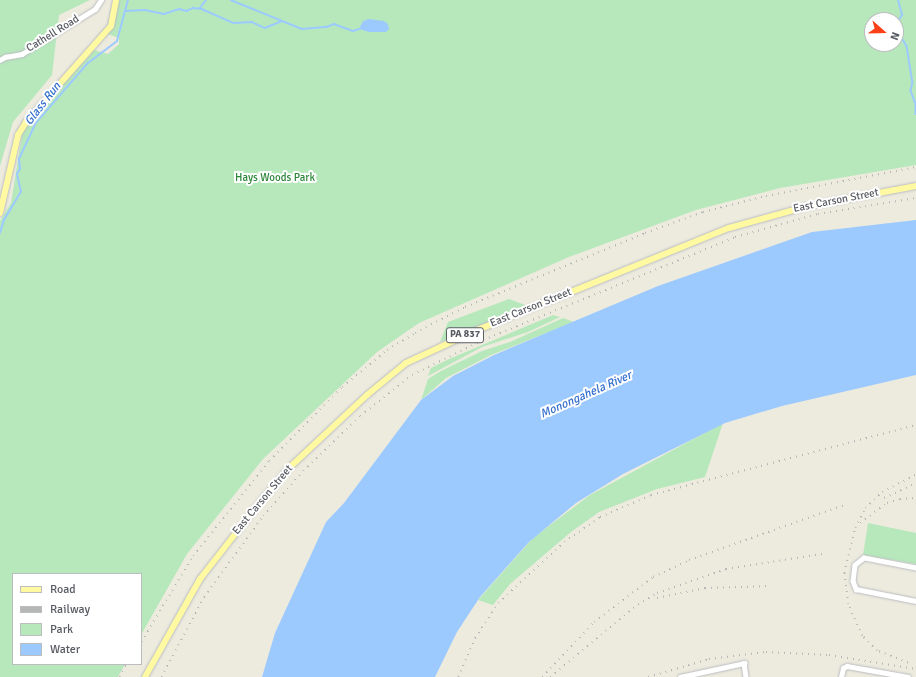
<!DOCTYPE html>
<style>
body{margin:0}
#map{position:relative;width:916px;height:677px;overflow:hidden;background:#edebde;font-family:Signika,sans-serif}
div>[style]{position:absolute}
[style*='--x']{left:calc(var(--x)*1px);top:calc(var(--y)*1px);width:calc(var(--w)*1px);rotate:calc(var(--a)*1deg)}
.green>*{inset:0;background:#b7e8bc}
.water>*{inset:0;background:#9ccaff}
.stream>*{height:1.5px;margin:-0.75px;padding:0 0.75px;transform-origin:0.75px;border-radius:0.75px;background:#9ccaff}
.roads{filter:drop-shadow(0 0 1px #babcc2) drop-shadow(0 0 1px #babcc2)}
.minor>*{height:4.5px;margin:-2.25px;padding:0 2.25px;transform-origin:2.25px;border-radius:2.25px;background:#fff}
.major>*{height:6px;margin:-3px;padding:0 3px;transform-origin:3px;border-radius:3px;background:#fff9a1}
.rail>*{height:1.5px;margin-top:-0.75px;transform-origin:0;background:repeating-linear-gradient(90deg,#b5b6b6 0 1px,transparent 0 6px)}
span{translate:-50% -50%;white-space:nowrap;text-align:center;line-height:1.15;-webkit-text-stroke:4px #fff;paint-order:stroke}
.shield-label span{padding:1px 3px;background:#fff;border:1px solid;border-radius:3px;-webkit-text-stroke-width:0}
.shield-label{font-size:10px;color:#585b62;font-weight:700}
.street-label{font-size:11px;color:#585b62}
.park-label{font-size:11px;color:#2c8639}
.water-label{font-size:12px;color:#336fce;font-style:italic}
.legend{position:absolute;left:12px;top:573px;width:130px;height:92px;box-sizing:border-box;background:#fff;border:1px solid #bcbdc0;margin:0;padding:5px 7px;list-style:none;font-size:12px;color:#585b62}
.legend li{display:flex;align-items:center;gap:8px;height:20px}
.legend b{width:20px;border:1px solid #bcbdc0}
.north{position:absolute;left:864px;top:12px;width:40px;height:40px;box-sizing:border-box;background:#fff;border:1px solid #bcbdc0;border-radius:50%;rotate:110deg;font-size:11px;font-weight:700;line-height:16px;text-align:center;color:#585b62}
.north::after{content:'';display:block;margin:auto;width:14px;height:18px;background:#fb3f16;clip-path:polygon(50% 0,100% 100%,50% 72%,0 100%)}
</style>
<div id="map">
<div class="green">
<div style="clip-path:polygon(0 0,90px 0,59px 15px,52px 75px,13px 122px,0 166px)"></div>
<div style="clip-path:polygon(evenodd,114px 0,916px 0,916px 165px,780px 188px,696px 210px,569px 257px,419px 323px,377px 352px,263px 459px,187px 554px,141px 635px,141px 574px,13px 574px,13px 664px,125px 664px,118px 677px,0 677px,0 221px,11px 203px,23px 129px,94px 50px,108px 54px,119px 44px,119px 38px,105px 33px,114px 0,872px 20px,896px 20px,896px 44px,872px 44px,872px 20px)"></div>
<div style="clip-path:polygon(509px 299px,528px 306px,440px 342px,448px 322px)"></div>
<div style="clip-path:polygon(553px 315px,560px 317px,528px 332px,482px 347px,428px 376px,431px 368px,449px 359px)"></div>
<div style="clip-path:polygon(563px 318px,574px 322px,491px 355px,446px 378px,421px 400px,428px 379px,441px 371px,482px 351px,510px 342px)"></div>
<div style="clip-path:polygon(723px 423px,705px 477px,657px 489px,599px 512px,571px 532px,510px 584px,493px 605px,478px 600px,533px 538px,590px 495px)"></div>
<div style="clip-path:polygon(868px 523px,916px 533px,916px 564px,863px 555px)"></div>
</div>
<div class="water">
<div style="clip-path:polygon(369px 19px,384px 21px,388px 24px,389px 29px,386px 32px,369px 32px,359px 29px,363px 21px)"></div>
<div style="clip-path:polygon(916px 220px,916px 375px,782px 406px,725px 423px,623px 474px,576px 503px,529px 542px,480px 597px,457px 632px,435px 677px,262px 677px,275px 633px,326px 522px,344px 503px,421px 400px,453px 376px,494px 355px,658px 286px,812px 232px)"></div>
</div>
<div class="stream">
<div style="--x:231;--y:0;--w:77;--a:22.2"></div>
<div style="--x:302;--y:29;--w:25;--a:-5"></div>
<div style="--x:327;--y:27;--w:8;--a:-23"></div>
<div style="--x:334;--y:24;--w:20;--a:20"></div>
<div style="--x:353;--y:31;--w:6;--a:-18"></div>
<div style="--x:200;--y:8;--w:10;--a:-53"></div>
<div style="--x:126;--y:11;--w:19;--a:-3"></div>
<div style="--x:145;--y:10;--w:19;--a:12"></div>
<div style="--x:164;--y:14;--w:16;--a:-18"></div>
<div style="--x:179;--y:9;--w:8;--a:14"></div>
<div style="--x:187;--y:11;--w:7;--a:-27"></div>
<div style="--x:193;--y:8;--w:9;--a:6"></div>
<div style="--x:202;--y:9;--w:35;--a:24"></div>
<div style="--x:234;--y:23;--w:18;--a:-3"></div>
<div style="--x:252;--y:22;--w:14;--a:25"></div>
<div style="--x:265;--y:28;--w:18;--a:-22"></div>
<div style="--x:896;--y:24;--w:11;--a:-56"></div>
<div style="--x:902;--y:15;--w:16;--a:-105"></div>
<div style="--x:896;--y:28;--w:21;--a:59"></div>
<div style="--x:907;--y:46;--w:36;--a:81"></div>
<div style="--x:913;--y:82;--w:9;--a:103"></div>
<div style="--x:911;--y:91;--w:14;--a:69"></div>
<div style="--x:916;--y:105;--w:9;--a:90"></div>
<div style="--x:0;--y:233;--w:14;--a:-73"></div>
<div style="--x:4;--y:220;--w:33;--a:-59"></div>
<div style="--x:21;--y:192;--w:18;--a:-103"></div>
<div style="--x:17;--y:174;--w:6;--a:-59"></div>
<div style="--x:20;--y:169;--w:10;--a:-96"></div>
<div style="--x:19;--y:159;--w:38;--a:-65"></div>
<div style="--x:35;--y:124;--w:81;--a:-49"></div>
<div style="--x:88;--y:63;--w:36;--a:-37"></div>
<div style="--x:117;--y:41;--w:42;--a:-75"></div>
</div>
<div class="roads">
<div class="minor">
<div style="--x:0;--y:60;--w:6;--a:-31"></div>
<div style="--x:5;--y:57;--w:17;--a:-10"></div>
<div style="--x:22;--y:54;--w:86;--a:-31.7"></div>
<div style="--x:95;--y:9;--w:11;--a:-56"></div>
<div style="--x:916;--y:568;--w:53;--a:-169.1"></div>
<div style="--x:864;--y:558;--w:11;--a:142"></div>
<div style="--x:855;--y:565;--w:16;--a:97"></div>
<div style="--x:853;--y:581;--w:9;--a:69"></div>
<div style="--x:856;--y:589;--w:61;--a:11.3"></div>
<div style="--x:680;--y:677;--w:66;--a:-12.3"></div>
<div style="--x:744;--y:663;--w:14;--a:82"></div>
<div style="--x:841;--y:677;--w:9;--a:-77"></div>
<div style="--x:843;--y:668;--w:4;--a:-27"></div>
<div style="--x:847;--y:666;--w:62;--a:10.2"></div>
</div>
<div class="major">
<div style="--x:0;--y:213;--w:80;--a:-77"></div>
<div style="--x:18;--y:135;--w:15;--a:-58"></div>
<div style="--x:26;--y:122;--w:128;--a:-48.5"></div>
<div style="--x:111;--y:26;--w:26;--a:-79"></div>
<div style="--x:145;--y:677;--w:112;--a:-60.7"></div>
<div style="--x:200;--y:579;--w:99;--a:-52"></div>
<div style="--x:261;--y:501;--w:43;--a:-49.7"></div>
<div style="--x:289;--y:468;--w:107;--a:-43.1"></div>
<div style="--x:367;--y:395;--w:50;--a:-39.4"></div>
<div style="--x:406;--y:363;--w:76;--a:-24.9"></div>
<div style="--x:475;--y:331;--w:274;--a:-22.1"></div>
<div style="--x:729;--y:228;--w:78;--a:-15.6"></div>
<div style="--x:804;--y:207;--w:114;--a:-10.6"></div>
</div>
</div>
<div class="rail">
<div style="--x:884;--y:498;--w:35;--a:-25"></div>
<div style="--x:860;--y:523;--w:34;--a:-37"></div>
<div style="--x:887;--y:503;--w:14;--a:-17"></div>
<div style="--x:900;--y:499;--w:16;--a:-4"></div>
<div style="--x:657;--y:598;--w:49;--a:-11.8"></div>
<div style="--x:705;--y:588;--w:64;--a:-1.8"></div>
<div style="--x:141;--y:642;--w:100;--a:-58.8"></div>
<div style="--x:193;--y:556;--w:122;--a:-51.3"></div>
<div style="--x:269;--y:461;--w:104;--a:-45.4"></div>
<div style="--x:342;--y:387;--w:58;--a:-39.4"></div>
<div style="--x:387;--y:350;--w:33;--a:-31"></div>
<div style="--x:415;--y:333;--w:56;--a:-27.5"></div>
<div style="--x:465;--y:307;--w:195;--a:-22.3"></div>
<div style="--x:645;--y:233;--w:62;--a:-19.9"></div>
<div style="--x:703;--y:212;--w:65;--a:-14.3"></div>
<div style="--x:766;--y:196;--w:153;--a:-10.9"></div>
<div style="--x:908;--y:663;--w:33;--a:-159"></div>
<div style="--x:877;--y:651;--w:21;--a:-135"></div>
<div style="--x:862;--y:636;--w:35;--a:-114"></div>
<div style="--x:848;--y:604;--w:31;--a:-97"></div>
<div style="--x:844;--y:573;--w:46;--a:-76.3"></div>
<div style="--x:855;--y:528;--w:22;--a:-63"></div>
<div style="--x:865;--y:508;--w:23;--a:-43"></div>
<div style="--x:882;--y:492;--w:38;--a:-27"></div>
<div style="--x:119;--y:677;--w:15;--a:-62"></div>
<div style="--x:161;--y:677;--w:91;--a:-61.7"></div>
<div style="--x:204;--y:597;--w:100;--a:-53.9"></div>
<div style="--x:263;--y:516;--w:60;--a:-48.4"></div>
<div style="--x:303;--y:471;--w:79;--a:-44"></div>
<div style="--x:360;--y:416;--w:66;--a:-38.3"></div>
<div style="--x:412;--y:375;--w:79;--a:-26.2"></div>
<div style="--x:483;--y:340;--w:272;--a:-22.2"></div>
<div style="--x:735;--y:237;--w:86;--a:-15.5"></div>
<div style="--x:818;--y:214;--w:99;--a:-9.3"></div>
<div style="--x:458;--y:677;--w:43;--a:-66.4"></div>
<div style="--x:475;--y:638;--w:42;--a:-56.7"></div>
<div style="--x:498;--y:603;--w:90;--a:-42.7"></div>
<div style="--x:564;--y:542;--w:44;--a:-34.8"></div>
<div style="--x:600;--y:517;--w:56;--a:-23.3"></div>
<div style="--x:651;--y:495;--w:274;--a:-14.8"></div>
<div style="--x:542;--y:677;--w:76;--a:-46.6"></div>
<div style="--x:594;--y:622;--w:74;--a:-37.3"></div>
<div style="--x:653;--y:577;--w:40;--a:-25"></div>
<div style="--x:689;--y:560;--w:164;--a:-19.5"></div>
<div style="--x:550;--y:677;--w:108;--a:-39.7"></div>
<div style="--x:633;--y:608;--w:28;--a:-32"></div>
<div style="--x:657;--y:593;--w:73;--a:-19.2"></div>
<div style="--x:726;--y:569;--w:97;--a:-8.9"></div>
<div style="--x:648;--y:677;--w:64;--a:-16.4"></div>
<div style="--x:709;--y:659;--w:57;--a:-7"></div>
<div style="--x:766;--y:652;--w:63;--a:2.7"></div>
<div style="--x:829;--y:655;--w:88;--a:9.1"></div>
</div>
<div class="shield-label">
<span style="left:465px;top:335px">PA 837</span>
</div>
<div class="street-label">
<span style="left:53px;top:34px;rotate:-32deg">Cathell Road</span>
<span style="left:836px;top:201px;rotate:-11deg">East Carson Street</span>
<span style="left:531px;top:308px;rotate:-22deg">East Carson Street</span>
<span style="left:263px;top:500px;rotate:-50deg">East Carson Street</span>
</div>
<div class="park-label">
<span style="left:275px;top:178px">Hays Woods Park</span>
</div>
<div class="water-label">
<span style="left:43px;top:104px;rotate:-52deg">Glass Run</span>
<span style="left:586px;top:395px;rotate:-24deg">Monongahela River</span>
</div>
<ul class="legend">
<li><b style="height:5px;background:#fff9a1"></b>Road</li>
<li><b style="height:5px;background:#b5b6b6"></b>Railway</li>
<li><b style="height:11px;background:#b7e8bc"></b>Park</li>
<li><b style="height:11px;background:#9ccaff"></b>Water</li>
</ul>
<div class="north">N</div>
</div>
